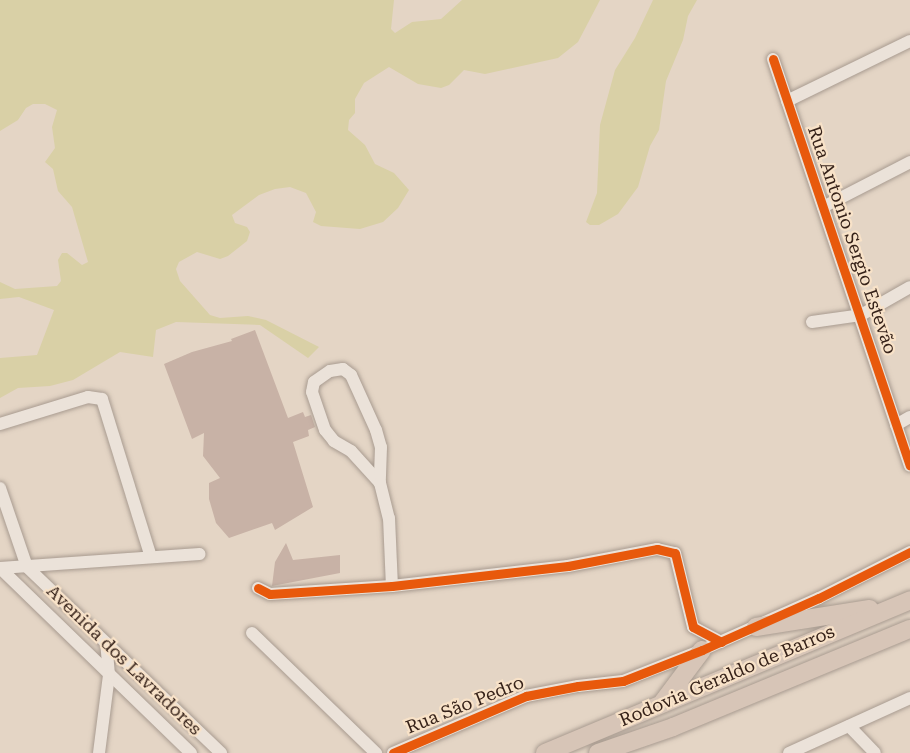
<!DOCTYPE html>
<meta charset="utf-8">
<style>
body{margin:0}
#map{position:relative;width:910px;height:753px;overflow:hidden;background:#e4d5c5;font-family:"Roboto Serif",serif}
div>[style]{position:absolute}
[style*='--x']{left:calc(var(--x)*1px);top:calc(var(--y)*1px);width:calc(var(--w)*1px);rotate:calc(var(--a)*1deg)}
.green>*{inset:0;background:#d9d0a6}
.building>*{inset:0;background:#c8b2a6}
.roads{filter:drop-shadow(0 0 2px #a89b90) drop-shadow(0 0 2px #a89b90)}
.minor>*{height:12px;margin:-6px;padding:0 6px;transform-origin:6px;border-radius:6px;background:#ebe2d9}
.highway>*{height:18px;margin:-9px;padding:0 9px;transform-origin:9px;border-radius:9px;background:#d7c5b7}
.cycleway>*{height:9px;margin:-4.5px;padding:0 4.5px;transform-origin:4.5px;border-radius:4.5px;background:#e8590c}
span{translate:-50% -50%;white-space:nowrap;text-align:center;line-height:1.15;-webkit-text-stroke:4.5px #f8e2c8;paint-order:stroke}
.street-label{font-size:18px;color:#362219}
</style>
<div id="map">
<div class="green">
<div style="clip-path:polygon(0 0,394px 0,391px 29px,395px 33px,412px 22px,441px 19px,462px 0,600px 0,578px 42px,558px 58px,485px 74px,464px 70px,449px 85px,441px 88px,418px 84px,389px 67px,364px 83px,355px 99px,355px 113px,349px 120px,348px 130px,365px 145px,375px 164px,394px 173px,409px 190px,398px 208px,383px 222px,360px 229px,321px 226px,313px 222px,316px 212px,306px 193px,290px 187px,275px 189px,259px 195px,232px 215px,235px 223px,247px 227px,250px 232px,247px 241px,228px 256px,220px 259px,197px 252px,179px 262px,176px 269px,180px 281px,210px 315px,220px 318px,248px 316px,266px 320px,319px 347px,308px 358px,260px 325px,176px 322px,156px 330px,153px 357px,120px 352px,73px 380px,50px 386px,18px 388px,0 398px,0 358px,37px 355px,54px 310px,19px 297px,0 299px,0 282px,15px 289px,57px 286px,61px 281px,58px 260px,62px 253px,67px 253px,82px 265px,88px 262px,72px 207px,58px 191px,53px 169px,45px 162px,55px 148px,52px 127px,57px 110px,45px 104px,33px 104px,26px 108px,18px 120px,0 131px)"></div>
<div style="clip-path:polygon(653px 0,697px 0,688px 16px,683px 40px,666px 81px,659px 130px,650px 146px,638px 187px,618px 214px,599px 225px,590px 225px,586px 222px,597px 193px,600px 125px,615px 70px,635px 38px)"></div>
</div>
<div class="building">
<div style="clip-path:polygon(255px 330px,288px 418px,303px 412px,305px 417px,311px 415px,315px 427px,308px 430px,309px 436px,293px 442px,313px 507px,275px 530px,272px 523px,229px 538px,216px 523px,209px 499px,209px 483px,220px 478px,203px 456px,204px 433px,192px 439px,164px 364px,192px 352px,232px 341px,231px 339px)"></div>
<div style="clip-path:polygon(286px 543px,293px 560px,340px 555px,340px 573px,272px 586px,275px 562px)"></div>
</div>
<div class="roads">
<div class="minor">
<div style="--x:773;--y:59;--w:429;--a:71.4"></div>
<div style="--x:787;--y:101;--w:137;--a:-26"></div>
<div style="--x:823;--y:207;--w:98;--a:-27.3"></div>
<div style="--x:812;--y:322;--w:49;--a:-8.1"></div>
<div style="--x:861;--y:315;--w:56;--a:-29.7"></div>
<div style="--x:0;--y:424;--w:92;--a:-17.1"></div>
<div style="--x:88;--y:397;--w:14;--a:8"></div>
<div style="--x:102;--y:399;--w:165;--a:72.8"></div>
<div style="--x:896;--y:425;--w:16;--a:-30"></div>
<div style="--x:380;--y:483;--w:43;--a:-132.2"></div>
<div style="--x:351;--y:451;--w:20;--a:-150"></div>
<div style="--x:334;--y:441;--w:14;--a:-129"></div>
<div style="--x:325;--y:430;--w:40;--a:-108.9"></div>
<div style="--x:312;--y:392;--w:10;--a:-79"></div>
<div style="--x:314;--y:382;--w:19;--a:-35"></div>
<div style="--x:330;--y:371;--w:13;--a:-9"></div>
<div style="--x:343;--y:369;--w:10;--a:37"></div>
<div style="--x:351;--y:375;--w:60;--a:65.6"></div>
<div style="--x:376;--y:430;--w:18;--a:74"></div>
<div style="--x:381;--y:447;--w:36;--a:92"></div>
<div style="--x:380;--y:483;--w:36;--a:76"></div>
<div style="--x:389;--y:518;--w:68;--a:87.5"></div>
<div style="--x:0;--y:488;--w:83;--a:71.1"></div>
<div style="--x:27;--y:567;--w:269;--a:43.8"></div>
<div style="--x:0;--y:568;--w:266;--a:44.1"></div>
<div style="--x:0;--y:568;--w:200;--a:-4"></div>
<div style="--x:258;--y:588;--w:13;--a:27"></div>
<div style="--x:270;--y:594;--w:122;--a:-3.8"></div>
<div style="--x:392;--y:586;--w:177;--a:-6.5"></div>
<div style="--x:568;--y:566;--w:91;--a:-10.8"></div>
<div style="--x:657;--y:549;--w:18;--a:13"></div>
<div style="--x:675;--y:553;--w:76;--a:76.3"></div>
<div style="--x:693;--y:627;--w:32;--a:28"></div>
<div style="--x:252;--y:633;--w:173;--a:44.1"></div>
<div style="--x:849;--y:726;--w:37;--a:46"></div>
<div style="--x:99;--y:753;--w:79;--a:-82.7"></div>
<div style="--x:109;--y:675;--w:32;--a:-95"></div>
<div style="--x:393;--y:753;--w:145;--a:-23.2"></div>
<div style="--x:526;--y:696;--w:53;--a:-10.9"></div>
<div style="--x:578;--y:686;--w:45;--a:-6.3"></div>
<div style="--x:623;--y:681;--w:85;--a:-21.4"></div>
<div style="--x:702;--y:650;--w:128;--a:-24"></div>
<div style="--x:819;--y:598;--w:102;--a:-26.8"></div>
<div style="--x:789;--y:753;--w:133;--a:-24.4"></div>
</div>
<div class="highway">
<div style="--x:756;--y:627;--w:115;--a:-9"></div>
<div style="--x:663;--y:702;--w:65;--a:-53.1"></div>
<div style="--x:545;--y:753;--w:396;--a:-22.7"></div>
<div style="--x:598;--y:753;--w:79;--a:-19.1"></div>
<div style="--x:673;--y:727;--w:256;--a:-22.5"></div>
</div>
</div>
<div class="cycleway">
<div style="--x:773;--y:59;--w:429;--a:71.4"></div>
<div style="--x:258;--y:588;--w:13;--a:27"></div>
<div style="--x:270;--y:594;--w:122;--a:-3.8"></div>
<div style="--x:392;--y:586;--w:177;--a:-6.5"></div>
<div style="--x:568;--y:566;--w:91;--a:-10.8"></div>
<div style="--x:657;--y:549;--w:18;--a:13"></div>
<div style="--x:675;--y:553;--w:76;--a:76.3"></div>
<div style="--x:693;--y:627;--w:32;--a:28"></div>
<div style="--x:393;--y:753;--w:145;--a:-23.2"></div>
<div style="--x:526;--y:696;--w:53;--a:-10.9"></div>
<div style="--x:578;--y:686;--w:45;--a:-6.3"></div>
<div style="--x:623;--y:681;--w:85;--a:-21.4"></div>
<div style="--x:702;--y:650;--w:128;--a:-24"></div>
<div style="--x:819;--y:598;--w:102;--a:-26.8"></div>
</div>
<div class="street-label">
<span style="left:852px;top:240px;rotate:71deg">Rua Antonio Sergio Estevão</span>
<span style="left:124px;top:660px;rotate:44deg">Avenida dos Lavradores</span>
<span style="left:727px;top:676px;rotate:-23deg">Rodovia Geraldo de Barros</span>
<span style="left:465px;top:705px;rotate:-22deg">Rua São Pedro</span>
</div>
</div>
